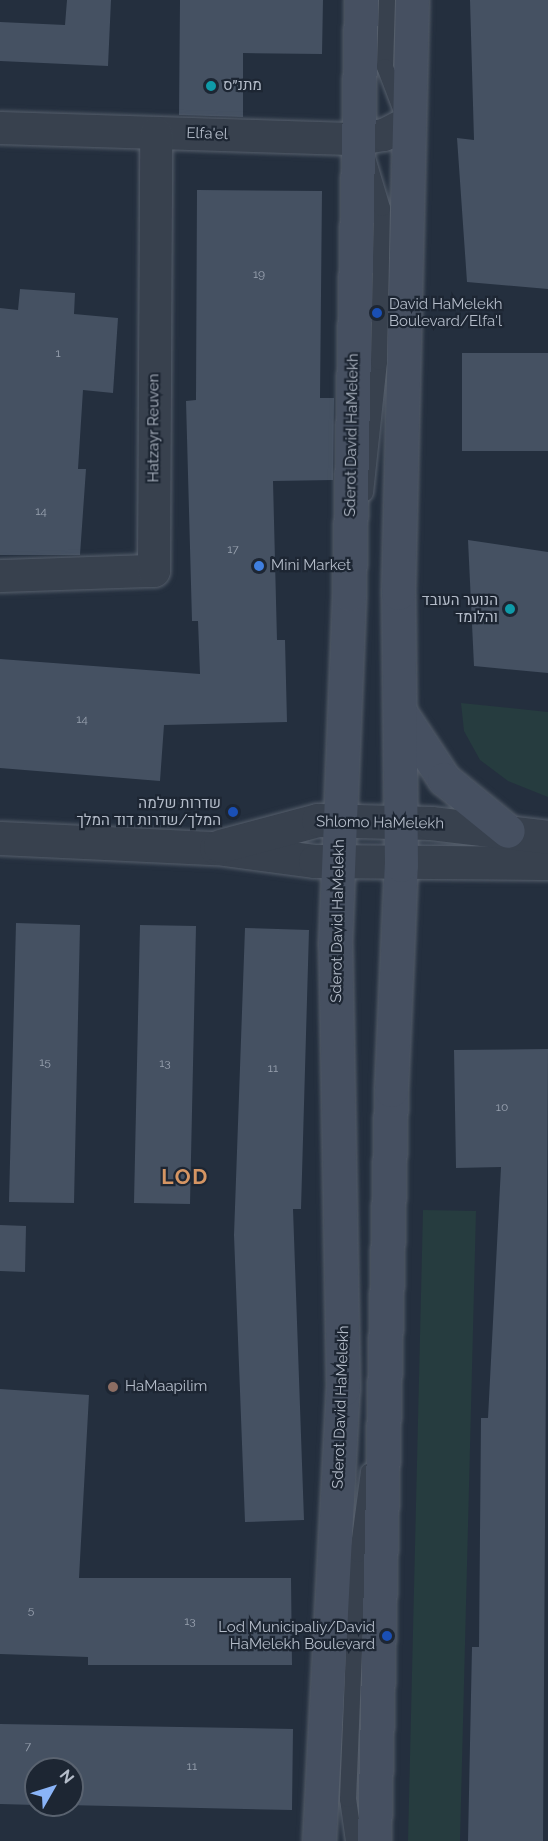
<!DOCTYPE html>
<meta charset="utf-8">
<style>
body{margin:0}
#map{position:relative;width:548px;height:1841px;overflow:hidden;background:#242f3e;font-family:Raleway,Heebo,sans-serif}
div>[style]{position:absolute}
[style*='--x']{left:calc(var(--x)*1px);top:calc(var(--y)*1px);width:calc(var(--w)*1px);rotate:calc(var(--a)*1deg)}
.green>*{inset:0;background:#263c3f}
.building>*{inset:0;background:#455162}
.roads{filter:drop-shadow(0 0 2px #565f6c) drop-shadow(0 0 2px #565f6c)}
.service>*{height:16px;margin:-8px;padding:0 8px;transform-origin:8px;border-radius:8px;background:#38414e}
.minor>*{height:32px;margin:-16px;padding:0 16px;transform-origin:16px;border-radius:16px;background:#38414e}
.tertiary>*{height:33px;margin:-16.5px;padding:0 16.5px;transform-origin:16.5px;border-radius:16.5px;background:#38414e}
.secondary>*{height:33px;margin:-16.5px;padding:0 16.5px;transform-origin:16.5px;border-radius:16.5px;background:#465061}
.dots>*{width:16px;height:16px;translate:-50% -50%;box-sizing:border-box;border:3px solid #1d2633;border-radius:50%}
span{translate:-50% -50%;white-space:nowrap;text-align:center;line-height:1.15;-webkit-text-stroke:4.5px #1d2633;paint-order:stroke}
.number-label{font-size:12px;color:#98a1af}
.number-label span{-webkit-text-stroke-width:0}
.poi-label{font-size:15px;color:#b4bcc9}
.left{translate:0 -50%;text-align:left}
.right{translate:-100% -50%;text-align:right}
.street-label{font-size:15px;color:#b4bcc9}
.district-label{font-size:21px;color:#d59563;font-weight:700;letter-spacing:1.5px}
.north{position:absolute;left:24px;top:1757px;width:60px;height:60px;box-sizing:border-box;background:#1d2633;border:2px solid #59626f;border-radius:50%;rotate:51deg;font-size:16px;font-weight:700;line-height:24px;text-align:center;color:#b4bcc9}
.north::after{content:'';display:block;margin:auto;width:21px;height:27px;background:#8ab4f8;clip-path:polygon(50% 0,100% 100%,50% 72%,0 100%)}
</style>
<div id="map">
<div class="green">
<div style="clip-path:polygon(461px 703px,548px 712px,548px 797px,508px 781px,480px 760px,464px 731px)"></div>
<div style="clip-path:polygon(423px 1210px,476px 1211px,460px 1841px,408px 1841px)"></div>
</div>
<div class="building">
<div style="clip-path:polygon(67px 0,111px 0,108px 66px,0 61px,0 22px,65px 25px)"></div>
<div style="clip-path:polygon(180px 0,323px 0,322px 54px,243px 53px,243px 117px,179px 115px)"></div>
<div style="clip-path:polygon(470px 0,548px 0,548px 289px,467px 282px,457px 138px,474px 140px)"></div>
<div style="clip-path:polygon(197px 190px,322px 191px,320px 398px,334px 398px,333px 480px,273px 481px,277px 640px,285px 640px,287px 722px,164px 725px,160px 781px,0 768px,0 659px,200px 674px,198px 621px,192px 621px,186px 401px,196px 400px)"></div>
<div style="clip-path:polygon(20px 289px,75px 293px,74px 314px,118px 318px,113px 393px,83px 390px,78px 469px,86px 469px,80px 555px,0 555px,0 308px,18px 310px)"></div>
<div style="clip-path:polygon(462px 353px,548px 353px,548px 451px,462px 451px)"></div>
<div style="clip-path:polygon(468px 540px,548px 552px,548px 673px,474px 666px)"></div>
<div style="clip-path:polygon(16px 923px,80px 925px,74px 1203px,9px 1202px)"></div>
<div style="clip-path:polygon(140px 925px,196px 926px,190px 1204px,134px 1203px)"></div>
<div style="clip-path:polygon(245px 928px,309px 930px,301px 1209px,293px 1209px,304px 1520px,245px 1522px,234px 1235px)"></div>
<div style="clip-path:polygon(548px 1049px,543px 1841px,468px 1841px,472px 1647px,479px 1647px,481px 1418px,488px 1418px,501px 1167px,456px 1168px,454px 1050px)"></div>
<div style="clip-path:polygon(0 1225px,26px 1226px,25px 1272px,0 1271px)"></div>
<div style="clip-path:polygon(0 1389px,89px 1395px,79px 1578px,291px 1578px,292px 1665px,88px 1665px,88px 1657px,0 1654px)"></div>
<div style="clip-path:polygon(0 1724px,293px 1729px,292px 1810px,66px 1805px,72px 1805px,72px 1769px,36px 1769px,36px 1805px,0 1804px)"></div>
</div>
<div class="roads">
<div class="service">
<div style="--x:387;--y:0;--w:67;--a:91.7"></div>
<div style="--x:385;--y:67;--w:50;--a:69"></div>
<div style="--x:365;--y:493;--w:132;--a:-83.9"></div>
<div style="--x:379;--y:362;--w:154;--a:-88.9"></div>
<div style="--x:382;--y:208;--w:59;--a:-106.6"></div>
<div style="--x:354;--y:1841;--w:42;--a:-98.1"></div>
<div style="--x:348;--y:1799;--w:245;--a:-87.7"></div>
<div style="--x:358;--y:1554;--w:83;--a:-82.4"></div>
</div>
<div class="minor">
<div style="--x:0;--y:128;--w:358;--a:1.8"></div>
<div style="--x:358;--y:139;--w:26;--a:-9"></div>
<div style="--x:384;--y:135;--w:28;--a:-27"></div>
<div style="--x:0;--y:576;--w:154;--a:-1.9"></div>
<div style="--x:154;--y:571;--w:438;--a:-89.7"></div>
</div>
<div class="tertiary">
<div style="--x:0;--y:838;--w:216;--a:2.7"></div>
<div style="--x:216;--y:848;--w:100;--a:7.5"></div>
<div style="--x:315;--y:861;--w:233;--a:0.5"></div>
<div style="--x:220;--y:846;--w:101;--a:-14.9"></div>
<div style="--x:318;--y:820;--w:113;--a:1.5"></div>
<div style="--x:431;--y:823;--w:118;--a:6.8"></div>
</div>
<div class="secondary">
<div style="--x:402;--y:715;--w:77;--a:56.7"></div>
<div style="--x:444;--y:779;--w:82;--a:39.1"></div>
<div style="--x:319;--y:1841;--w:453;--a:-87"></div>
<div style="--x:343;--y:1389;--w:445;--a:-91"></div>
<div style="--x:335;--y:944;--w:350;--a:-87.7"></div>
<div style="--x:349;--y:594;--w:594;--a:-88.84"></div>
<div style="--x:374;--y:1841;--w:751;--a:-88.7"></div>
<div style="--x:391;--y:1090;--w:225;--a:-87.5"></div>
<div style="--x:401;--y:865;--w:272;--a:-90.6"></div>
<div style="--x:398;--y:593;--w:593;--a:-88.65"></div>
</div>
</div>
<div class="dots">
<div style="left:211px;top:86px;background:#0f9aa8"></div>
<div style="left:377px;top:313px;background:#1a4fb4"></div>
<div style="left:259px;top:566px;background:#3f7fe0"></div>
<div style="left:510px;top:609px;background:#0f9aa8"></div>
<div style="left:233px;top:812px;background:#1a4fb4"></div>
<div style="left:113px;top:1387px;background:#8d6e63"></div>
<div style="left:387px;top:1636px;background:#1a4fb4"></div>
</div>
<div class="number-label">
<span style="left:259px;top:275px">19</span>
<span style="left:58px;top:354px">1</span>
<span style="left:41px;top:512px">14</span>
<span style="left:233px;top:550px">17</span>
<span style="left:82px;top:720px">14</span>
<span style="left:45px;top:1063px">15</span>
<span style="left:165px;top:1064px">13</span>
<span style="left:273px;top:1069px">11</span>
<span style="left:502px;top:1108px">10</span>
<span style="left:31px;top:1611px">5</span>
<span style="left:190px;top:1622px">13</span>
<span style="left:28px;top:1747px">7</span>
<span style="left:192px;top:1767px">11</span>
</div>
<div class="poi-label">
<span class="left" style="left:223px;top:86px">מתנ״ס</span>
<span class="left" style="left:389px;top:313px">David HaMelekh<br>Boulevard/Elfa'l</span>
<span class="left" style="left:271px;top:566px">Mini Market</span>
<span class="right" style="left:498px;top:609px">הנוער העובד<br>והלומד</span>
<span class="right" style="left:221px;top:812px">שדרות שלמה<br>המלך/שדרות דוד המלך</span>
<span class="left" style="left:125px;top:1387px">HaMaapilim</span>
<span class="right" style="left:375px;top:1636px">Lod Municipaliy/David<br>HaMelekh Boulevard</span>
</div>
<div class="street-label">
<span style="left:207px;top:134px;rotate:2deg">Elfa'el</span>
<span style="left:154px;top:428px;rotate:-90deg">Hatzayr Reuven</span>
<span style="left:352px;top:435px;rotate:-89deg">Sderot David HaMelekh</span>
<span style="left:380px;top:823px;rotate:1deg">Shlomo HaMelekh</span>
<span style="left:338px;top:921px;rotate:-89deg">Sderot David HaMelekh</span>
<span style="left:341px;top:1407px;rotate:-88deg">Sderot David HaMelekh</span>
</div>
<div class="district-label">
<span style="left:185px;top:1177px">LOD</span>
</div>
<div class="north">N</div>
</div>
